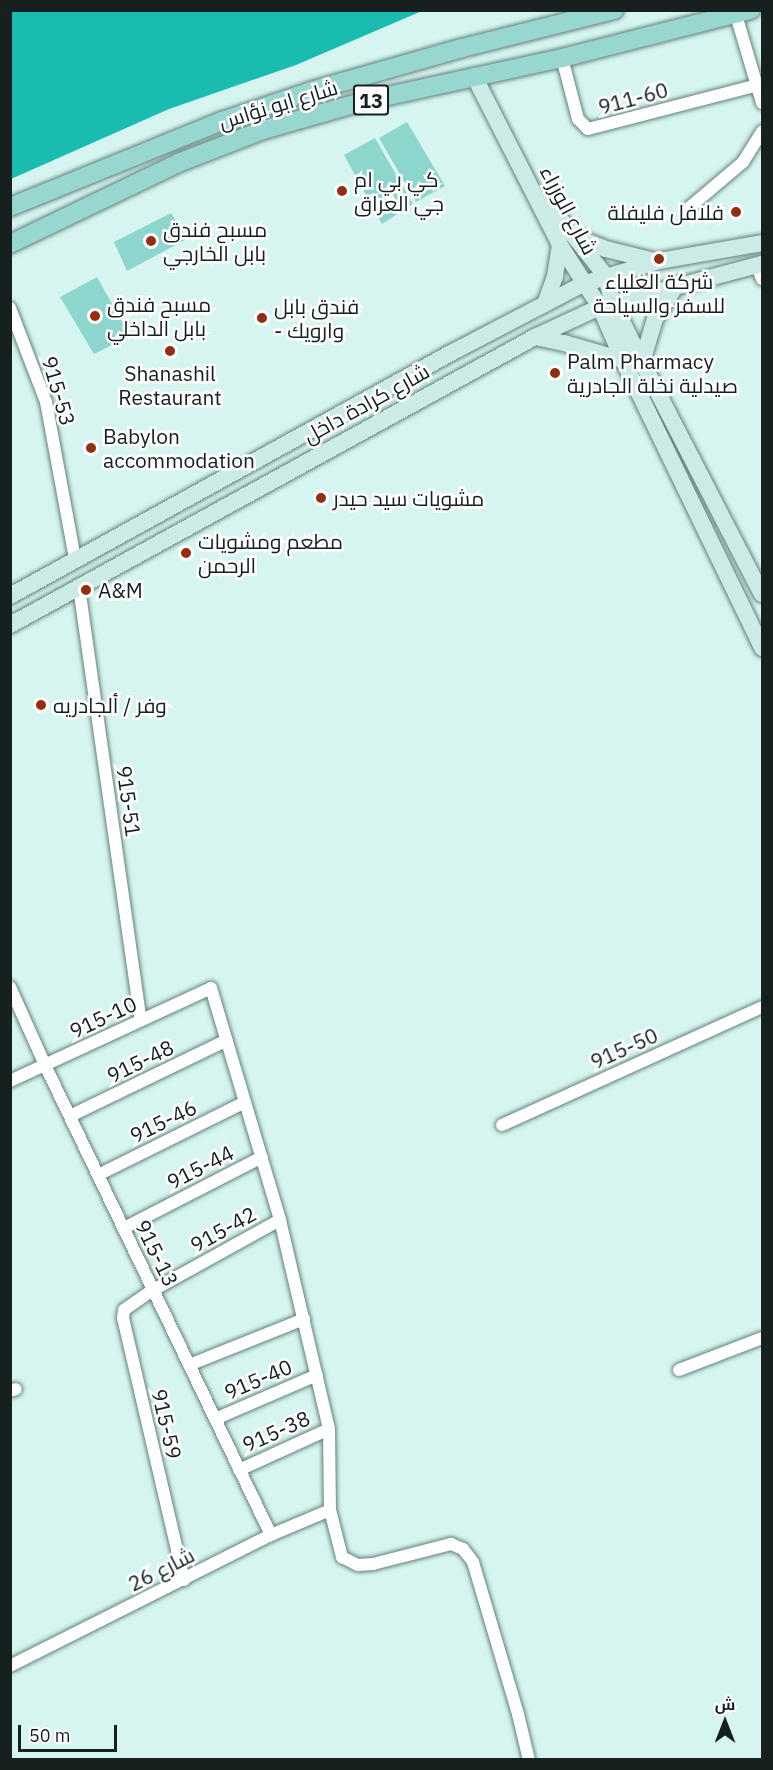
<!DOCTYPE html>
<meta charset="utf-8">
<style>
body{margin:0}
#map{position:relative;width:773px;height:1770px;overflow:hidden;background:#d6f5f0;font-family:"IBM Plex Sans",Cairo,sans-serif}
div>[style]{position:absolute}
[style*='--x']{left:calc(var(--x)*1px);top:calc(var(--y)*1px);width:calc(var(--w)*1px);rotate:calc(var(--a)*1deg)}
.green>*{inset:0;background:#8dd6cd}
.water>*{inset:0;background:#1abcaf}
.roads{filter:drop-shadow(0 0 2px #64807c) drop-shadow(0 0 2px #64807c)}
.street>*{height:12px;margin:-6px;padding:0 6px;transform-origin:6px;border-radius:6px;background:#fff}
.secondary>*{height:16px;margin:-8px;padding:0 8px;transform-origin:8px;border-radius:8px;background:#ccebe7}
.primary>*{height:18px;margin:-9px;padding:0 9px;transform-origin:9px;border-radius:9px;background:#98d6d0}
.dots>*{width:16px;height:16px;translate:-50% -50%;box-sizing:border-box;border:3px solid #fff;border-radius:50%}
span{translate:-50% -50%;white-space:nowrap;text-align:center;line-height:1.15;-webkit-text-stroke:5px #fff;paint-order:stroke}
.shield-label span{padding:2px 4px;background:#fff;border:2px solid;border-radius:4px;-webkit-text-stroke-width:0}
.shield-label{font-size:20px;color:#15201f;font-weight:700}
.street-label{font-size:21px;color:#15201f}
.poi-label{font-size:21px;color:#15201f}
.left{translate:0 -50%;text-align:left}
.right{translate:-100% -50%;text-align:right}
.frame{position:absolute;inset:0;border:12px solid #15201f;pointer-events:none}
.north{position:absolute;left:695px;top:1692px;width:60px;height:60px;-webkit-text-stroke:4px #fff;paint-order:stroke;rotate:0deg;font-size:16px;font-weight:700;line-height:24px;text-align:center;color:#15201f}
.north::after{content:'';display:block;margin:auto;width:21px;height:27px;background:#15201f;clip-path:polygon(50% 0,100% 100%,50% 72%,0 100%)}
.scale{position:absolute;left:18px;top:1725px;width:99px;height:27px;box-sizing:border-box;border:3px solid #15201f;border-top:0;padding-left:8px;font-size:18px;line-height:21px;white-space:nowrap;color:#15201f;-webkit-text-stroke:4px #fff;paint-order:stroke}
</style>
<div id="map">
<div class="green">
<div style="clip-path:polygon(407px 122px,445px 186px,416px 202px,379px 138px)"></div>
<div style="clip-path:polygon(375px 138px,413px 204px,382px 224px,344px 155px)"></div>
<div style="clip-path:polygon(171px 213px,187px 239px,127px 271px,114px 242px)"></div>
<div style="clip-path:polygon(97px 277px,130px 336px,94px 354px,60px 297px)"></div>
</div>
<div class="water">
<div style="clip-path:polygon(10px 11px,11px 10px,422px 11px,296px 65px,169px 109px,11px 179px)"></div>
</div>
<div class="roads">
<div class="street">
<div style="--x:736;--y:15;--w:92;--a:73.5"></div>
<div style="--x:562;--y:58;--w:63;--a:75.3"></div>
<div style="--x:578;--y:119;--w:14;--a:45"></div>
<div style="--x:588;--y:129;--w:180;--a:-14.5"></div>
<div style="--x:690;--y:207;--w:70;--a:-40.3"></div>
<div style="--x:743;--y:162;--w:36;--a:-58"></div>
<div style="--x:757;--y:266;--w:14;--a:69"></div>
<div style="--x:10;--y:308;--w:101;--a:69"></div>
<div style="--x:46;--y:402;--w:159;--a:79.5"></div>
<div style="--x:79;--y:587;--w:437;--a:81.9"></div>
<div style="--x:10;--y:987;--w:85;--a:65.8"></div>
<div style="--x:45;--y:1065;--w:522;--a:64.32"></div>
<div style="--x:10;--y:1081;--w:221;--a:-24.8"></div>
<div style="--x:211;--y:988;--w:242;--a:73.4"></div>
<div style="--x:280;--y:1220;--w:215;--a:76.8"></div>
<div style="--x:329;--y:1429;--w:81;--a:89.3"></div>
<div style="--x:330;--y:1510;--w:49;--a:75.7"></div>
<div style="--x:342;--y:1557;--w:18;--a:27"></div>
<div style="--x:358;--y:1565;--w:15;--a:-4"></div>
<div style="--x:373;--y:1564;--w:81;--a:-14.4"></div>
<div style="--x:451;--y:1544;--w:13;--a:23"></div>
<div style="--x:463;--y:1549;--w:16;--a:52"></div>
<div style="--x:473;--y:1562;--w:159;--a:73.5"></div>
<div style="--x:518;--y:1714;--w:47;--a:76.6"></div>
<div style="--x:70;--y:1116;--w:174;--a:-25.8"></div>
<div style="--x:502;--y:1125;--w:286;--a:-24.4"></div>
<div style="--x:98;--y:1175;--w:164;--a:-26.4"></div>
<div style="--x:124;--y:1228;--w:155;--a:-27.2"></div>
<div style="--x:189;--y:1365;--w:124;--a:-21.8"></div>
<div style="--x:679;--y:1370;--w:89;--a:-21.1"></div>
<div style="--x:10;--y:1391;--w:6;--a:-18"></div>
<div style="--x:215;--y:1419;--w:111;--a:-23.3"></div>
<div style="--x:239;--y:1470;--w:99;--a:-24.5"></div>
<div style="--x:184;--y:1580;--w:269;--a:-103.1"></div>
<div style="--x:123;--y:1318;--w:8;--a:-83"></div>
<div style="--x:124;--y:1310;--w:35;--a:-35"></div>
<div style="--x:153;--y:1290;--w:145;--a:-28.9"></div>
<div style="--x:10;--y:1666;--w:292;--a:-26.7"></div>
<div style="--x:271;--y:1535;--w:64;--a:-23"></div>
</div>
<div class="secondary">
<div style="--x:474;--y:76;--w:190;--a:63"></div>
<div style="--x:560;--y:245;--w:74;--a:57.2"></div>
<div style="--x:600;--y:307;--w:58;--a:66.5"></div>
<div style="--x:623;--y:360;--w:320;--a:64.2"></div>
<div style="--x:545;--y:200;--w:96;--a:51.3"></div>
<div style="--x:605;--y:275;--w:29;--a:74"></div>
<div style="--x:613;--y:303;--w:66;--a:63.8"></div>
<div style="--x:642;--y:362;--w:261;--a:62.7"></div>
<div style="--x:576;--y:237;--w:32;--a:22"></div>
<div style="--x:606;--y:249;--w:50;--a:13.8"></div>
<div style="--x:545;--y:304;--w:30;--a:-70"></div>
<div style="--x:555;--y:276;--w:31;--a:-81"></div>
<div style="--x:535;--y:337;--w:30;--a:12"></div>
<div style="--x:564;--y:343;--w:61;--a:16.1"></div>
<div style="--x:642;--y:362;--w:45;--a:-73.2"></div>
<div style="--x:655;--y:319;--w:40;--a:-58"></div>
<div style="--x:10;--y:596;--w:504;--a:-28.86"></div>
<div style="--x:451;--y:353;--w:149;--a:-27.6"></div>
<div style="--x:583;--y:284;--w:79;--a:-16.8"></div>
<div style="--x:659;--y:261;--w:105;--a:-9.9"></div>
<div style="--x:10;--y:625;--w:599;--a:-28.75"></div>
<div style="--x:535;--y:337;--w:72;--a:-24.8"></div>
<div style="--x:600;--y:307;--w:168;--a:-14.9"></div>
</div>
<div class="primary">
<div style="--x:10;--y:207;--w:229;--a:-22.1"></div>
<div style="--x:222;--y:121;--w:94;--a:-18.6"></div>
<div style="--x:311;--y:91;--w:157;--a:-15.9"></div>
<div style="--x:462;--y:48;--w:157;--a:-14"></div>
<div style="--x:10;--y:244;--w:187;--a:-25.7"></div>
<div style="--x:178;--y:163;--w:91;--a:-21.2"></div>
<div style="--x:263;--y:130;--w:106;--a:-15.9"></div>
<div style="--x:365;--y:101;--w:202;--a:-12.3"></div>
<div style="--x:562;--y:58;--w:195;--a:-14.3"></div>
</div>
</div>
<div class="dots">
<div style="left:342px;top:191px;background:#952e10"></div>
<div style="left:736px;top:212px;background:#952e10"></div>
<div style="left:151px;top:241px;background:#952e10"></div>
<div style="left:659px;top:259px;background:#952e10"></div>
<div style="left:95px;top:316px;background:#952e10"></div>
<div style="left:262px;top:318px;background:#952e10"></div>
<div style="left:170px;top:351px;background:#952e10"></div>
<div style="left:555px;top:373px;background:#952e10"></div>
<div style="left:91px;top:448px;background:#952e10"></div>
<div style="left:321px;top:498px;background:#952e10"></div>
<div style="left:186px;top:553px;background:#952e10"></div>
<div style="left:86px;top:590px;background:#952e10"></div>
<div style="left:41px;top:705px;background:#952e10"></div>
</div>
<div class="shield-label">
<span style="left:371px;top:100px">13</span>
</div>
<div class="street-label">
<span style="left:633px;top:98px;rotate:-15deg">911-60</span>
<span style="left:278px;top:104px;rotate:-17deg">شارع ابو نؤاس</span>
<span style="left:569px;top:210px;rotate:62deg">شارع الوزراء</span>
<span style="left:59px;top:391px;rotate:74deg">915-53</span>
<span style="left:366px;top:403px;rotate:-29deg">شارع كرادة داخل</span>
<span style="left:129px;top:801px;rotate:82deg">915-51</span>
<span style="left:103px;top:1017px;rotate:-25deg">915-10</span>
<span style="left:624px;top:1048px;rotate:-24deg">915-50</span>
<span style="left:140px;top:1061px;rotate:-26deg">915-48</span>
<span style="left:163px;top:1121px;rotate:-26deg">915-46</span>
<span style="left:200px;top:1167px;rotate:-27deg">915-44</span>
<span style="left:223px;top:1229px;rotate:-29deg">915-42</span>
<span style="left:157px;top:1253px;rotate:64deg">915-13</span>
<span style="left:258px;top:1379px;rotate:-23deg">915-40</span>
<span style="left:167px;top:1424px;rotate:77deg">915-59</span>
<span style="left:276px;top:1431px;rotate:-24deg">915-38</span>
<span style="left:161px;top:1569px;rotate:-27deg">شارع 26</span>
</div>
<div class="poi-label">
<span class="left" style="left:354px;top:191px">كي بي ام<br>جي العراق</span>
<span class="right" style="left:724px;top:212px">فلافل فليفلة</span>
<span class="left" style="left:163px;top:241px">مسبح فندق<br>بابل الخارجي</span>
<span style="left:659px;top:293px">شركة العلياء<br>للسفر والسياحة</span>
<span class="left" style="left:107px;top:316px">مسبح فندق<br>بابل الداخلي</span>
<span class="left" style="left:274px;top:318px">فندق بابل<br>- وارويك</span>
<span class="left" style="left:567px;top:373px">Palm Pharmacy<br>صيدلية نخلة الجادرية</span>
<span style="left:170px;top:385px">Shanashil<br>Restaurant</span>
<span class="left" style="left:103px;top:448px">Babylon<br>accommodation</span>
<span class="left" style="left:333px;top:498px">مشويات سيد حيدر</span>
<span class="left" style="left:198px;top:553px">مطعم ومشويات<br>الرحمن</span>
<span class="left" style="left:98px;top:590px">A&amp;M</span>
<span class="left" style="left:53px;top:705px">وفر / ألجادريه</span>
</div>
<div class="frame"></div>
<div class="north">ش</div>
<div class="scale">50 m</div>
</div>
